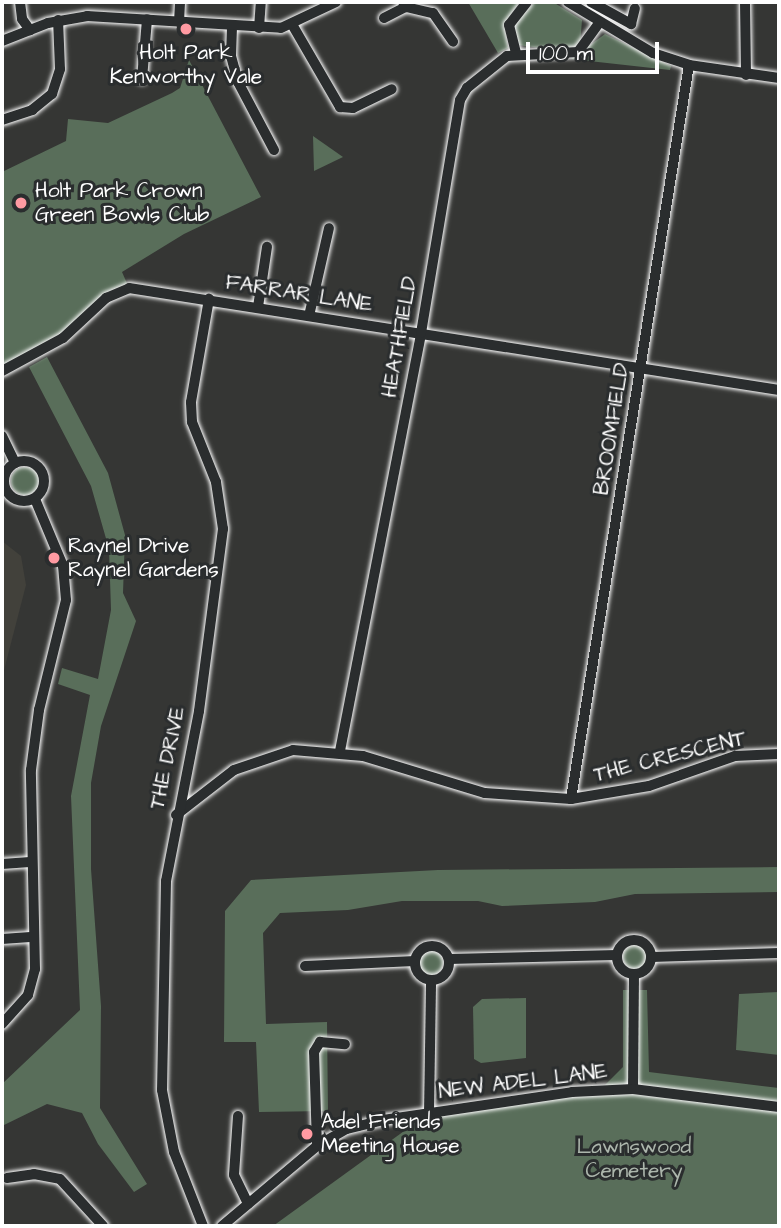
<!DOCTYPE html>
<style>
body{margin:0}
#map{position:relative;width:781px;height:1228px;overflow:hidden;background:#353634;font-family:"Architects Daughter",sans-serif}
div>[style]{position:absolute}
[style*='--x']{left:calc(var(--x)*1px);top:calc(var(--y)*1px);width:calc(var(--w)*1px);rotate:calc(var(--a)*1deg)}
.built>*{inset:0;background:#42413b}
.green>*{inset:0;background:#596e5a}
.round{border-radius:50%}
.roads{filter:drop-shadow(0 0 2px #fff) drop-shadow(0 0 2px #fff)}
.minor>*{height:10px;margin:-5px;padding:0 5px;transform-origin:5px;border-radius:5px;background:#2a2d2e}
.minor>.ring{margin:-5px;padding:0;box-sizing:content-box;background:none;border:10px solid #2a2d2e;border-radius:50%}
.dots>*{width:19px;height:19px;translate:-50% -50%;box-sizing:border-box;border:4px solid #2a2d2e;border-radius:50%}
span{translate:-50% -50%;white-space:nowrap;text-align:center;line-height:1.15;-webkit-text-stroke:6px #2a2d2e;paint-order:stroke}
.poi-label{font-size:21px;color:#fff}
.left{translate:0 -50%;text-align:left}
.street-label{font-size:21px;color:#fff}
.park-label{font-size:21px;color:#acb6ac}
.frame{position:absolute;inset:0;border:4px solid #fff;pointer-events:none}
.scale{position:absolute;left:526px;top:42px;width:133px;height:32px;box-sizing:border-box;border:4px solid #fff;border-top:0;padding-left:9px;font-size:21px;line-height:24px;white-space:nowrap;color:#fff;-webkit-text-stroke:5px #2a2d2e;paint-order:stroke}
</style>
<div id="map">
<div class="built">
<div style="clip-path:polygon(2px 541px,21px 556px,26px 585px,2px 678px)"></div>
</div>
<div class="green">
<div style="clip-path:polygon(468px 2px,519px 2px,504px 25px,508px 48px,498px 53px)"></div>
<div style="clip-path:polygon(535px 2px,553px 2px,582px 20px,580px 45px,563px 51px,518px 45px,514px 24px)"></div>
<div style="clip-path:polygon(605px 34px,671px 66px,670px 70px,571px 59px)"></div>
<div style="clip-path:polygon(189px 60px,261px 197px,184px 234px,122px 272px,129px 288px,106px 298px,87px 318px,2px 371px,2px 172px,66px 141px,68px 119px,108px 123px,172px 93px,180px 88px)"></div>
<div style="clip-path:polygon(313px 136px,343px 157px,314px 171px)"></div>
<div style="clip-path:polygon(47px 357px,108px 473px,125px 535px,123px 593px,136px 621px,101px 726px,91px 783px,91px 869px,101px 1006px,100px 1108px,147px 1184px,134px 1192px,98px 1144px,82px 1113px,47px 1104px,2px 1126px,2px 1084px,80px 1010px,71px 796px,90px 695px,58px 684px,62px 668px,98px 679px,111px 610px,109px 549px,91px 486px,29px 367px)"></div>
<div class="round" style="left:11px;top:467px;width:28px;height:28px"></div>
<div style="clip-path:polygon(779px 867px,779px 892px,635px 894px,595px 902px,502px 906px,478px 901px,402px 901px,348px 910px,280px 913px,263px 933px,266px 1024px,327px 1022px,328px 1111px,259px 1112px,256px 1042px,224px 1042px,225px 911px,251px 880px,438px 870px)"></div>
<div class="round" style="left:623px;top:945px;width:24px;height:24px"></div>
<div class="round" style="left:419px;top:951px;width:24px;height:24px"></div>
<div style="clip-path:polygon(623px 990px,647px 990px,649px 1072px,779px 1088px,779px 1226px,273px 1226px,429px 1113px,599px 1091px,623px 1067px)"></div>
<div style="clip-path:polygon(779px 992px,779px 1055px,736px 1050px,739px 994px)"></div>
<div style="clip-path:polygon(526px 998px,526px 1058px,481px 1063px,474px 1059px,473px 1007px,482px 999px)"></div>
</div>
<div class="roads">
<div class="minor">
<div style="--x:20;--y:2;--w:17;--a:83"></div>
<div style="--x:22;--y:19;--w:14;--a:54"></div>
<div style="--x:403;--y:2;--w:6;--a:59"></div>
<div style="--x:406;--y:7;--w:28;--a:13"></div>
<div style="--x:433;--y:13;--w:35;--a:55"></div>
<div style="--x:568;--y:2;--w:99;--a:31"></div>
<div style="--x:653;--y:53;--w:38;--a:18"></div>
<div style="--x:689;--y:65;--w:91;--a:8.2"></div>
<div style="--x:591;--y:2;--w:46;--a:28.8"></div>
<div style="--x:631;--y:24;--w:16;--a:-76"></div>
<div style="--x:745;--y:2;--w:73;--a:89.2"></div>
<div style="--x:384;--y:18;--w:25;--a:-27"></div>
<div style="--x:179;--y:22;--w:20;--a:-87"></div>
<div style="--x:293;--y:26;--w:94;--a:59.9"></div>
<div style="--x:340;--y:107;--w:13;--a:4"></div>
<div style="--x:353;--y:108;--w:43;--a:-26"></div>
<div style="--x:232;--y:27;--w:29;--a:92"></div>
<div style="--x:231;--y:56;--w:27;--a:75"></div>
<div style="--x:238;--y:82;--w:77;--a:62.1"></div>
<div style="--x:259;--y:28;--w:26;--a:-86"></div>
<div style="--x:2;--y:41;--w:49;--a:-21.4"></div>
<div style="--x:48;--y:23;--w:40;--a:-10"></div>
<div style="--x:87;--y:16;--w:194;--a:3.5"></div>
<div style="--x:281;--y:28;--w:61;--a:-25.3"></div>
<div style="--x:516;--y:53;--w:29;--a:-104"></div>
<div style="--x:509;--y:25;--w:29;--a:-52"></div>
<div style="--x:142;--y:79;--w:60;--a:-85.2"></div>
<div style="--x:2;--y:120;--w:32;--a:-18"></div>
<div style="--x:32;--y:110;--w:26;--a:-39"></div>
<div style="--x:52;--y:94;--w:26;--a:-72"></div>
<div style="--x:60;--y:69;--w:49;--a:-92.3"></div>
<div style="--x:258;--y:307;--w:61;--a:-81.5"></div>
<div style="--x:309;--y:316;--w:90;--a:-77.2"></div>
<div style="--x:2;--y:371;--w:69;--a:-28.4"></div>
<div style="--x:63;--y:338;--w:59;--a:-42.9"></div>
<div style="--x:106;--y:298;--w:25;--a:-23"></div>
<div style="--x:129;--y:288;--w:658;--a:8.92"></div>
<div style="--x:2;--y:436;--w:30;--a:64"></div>
<div class="ring" style="left:4px;top:461px;width:30px;height:30px"></div>
<div style="--x:340;--y:751;--w:426;--a:-79"></div>
<div style="--x:421;--y:333;--w:236;--a:-80.5"></div>
<div style="--x:460;--y:100;--w:14;--a:-60"></div>
<div style="--x:467;--y:88;--w:51;--a:-38.7"></div>
<div style="--x:507;--y:56;--w:71;--a:-3.2"></div>
<div style="--x:578;--y:52;--w:37;--a:-54"></div>
<div style="--x:571;--y:799;--w:743;--a:-80.87"></div>
<div style="--x:176;--y:815;--w:73;--a:-37.8"></div>
<div style="--x:234;--y:770;--w:62;--a:-18.7"></div>
<div style="--x:293;--y:750;--w:70;--a:4.9"></div>
<div style="--x:363;--y:756;--w:127;--a:16.9"></div>
<div style="--x:485;--y:793;--w:86;--a:4"></div>
<div style="--x:571;--y:799;--w:79;--a:-9.5"></div>
<div style="--x:649;--y:786;--w:91;--a:-19.2"></div>
<div style="--x:735;--y:756;--w:44;--a:-2.6"></div>
<div style="--x:2;--y:864;--w:28;--a:-4"></div>
<div style="--x:2;--y:939;--w:32;--a:-4"></div>
<div class="ring" style="left:617px;top:940px;width:24px;height:24px"></div>
<div class="ring" style="left:415px;top:946px;width:24px;height:24px"></div>
<div style="--x:652;--y:957;--w:127;--a:-1.8"></div>
<div style="--x:449;--y:959;--w:168;--a:-1.4"></div>
<div style="--x:305;--y:966;--w:110;--a:-2.6"></div>
<div style="--x:2;--y:1024;--w:39;--a:-48"></div>
<div style="--x:28;--y:995;--w:27;--a:-75"></div>
<div style="--x:35;--y:969;--w:199;--a:-91.2"></div>
<div style="--x:31;--y:770;--w:61;--a:-82.4"></div>
<div style="--x:39;--y:710;--w:113;--a:-76.2"></div>
<div style="--x:66;--y:600;--w:34;--a:-95"></div>
<div style="--x:63;--y:566;--w:73;--a:-112.7"></div>
<div style="--x:633;--y:1089;--w:115;--a:-89.5"></div>
<div style="--x:429;--y:1113;--w:133;--a:-89.1"></div>
<div style="--x:238;--y:1116;--w:59;--a:93.9"></div>
<div style="--x:234;--y:1175;--w:32;--a:64"></div>
<div style="--x:317;--y:1146;--w:94;--a:-91.8"></div>
<div style="--x:314;--y:1052;--w:12;--a:-59"></div>
<div style="--x:320;--y:1042;--w:25;--a:5"></div>
<div style="--x:7;--y:1178;--w:27;--a:-8"></div>
<div style="--x:34;--y:1174;--w:26;--a:11"></div>
<div style="--x:60;--y:1179;--w:64;--a:47.5"></div>
<div style="--x:203;--y:1226;--w:79;--a:-111.4"></div>
<div style="--x:174;--y:1152;--w:63;--a:-101"></div>
<div style="--x:162;--y:1090;--w:209;--a:-88.9"></div>
<div style="--x:166;--y:881;--w:173;--a:-79"></div>
<div style="--x:199;--y:711;--w:184;--a:-82.5"></div>
<div style="--x:223;--y:529;--w:48;--a:-98.5"></div>
<div style="--x:216;--y:482;--w:65;--a:-111.8"></div>
<div style="--x:192;--y:422;--w:20;--a:-93"></div>
<div style="--x:191;--y:402;--w:105;--a:-80.1"></div>
<div style="--x:222;--y:1226;--w:124;--a:-40.1"></div>
<div style="--x:317;--y:1146;--w:34;--a:-30"></div>
<div style="--x:347;--y:1129;--w:37;--a:-14"></div>
<div style="--x:383;--y:1120;--w:191;--a:-8.4"></div>
<div style="--x:572;--y:1092;--w:61;--a:-2.8"></div>
<div style="--x:633;--y:1089;--w:147;--a:7"></div>
</div>
</div>
<div class="dots">
<div style="left:186px;top:29px;background:#ff9aa2"></div>
<div style="left:21px;top:203px;background:#ff9aa2"></div>
<div style="left:54px;top:558px;background:#ff9aa2"></div>
<div style="left:307px;top:1134px;background:#ff9aa2"></div>
</div>
<div class="poi-label">
<span style="left:186px;top:65px">Holt Park<br>Kenworthy Vale</span>
<span class="left" style="left:35px;top:203px">Holt Park Crown<br>Green Bowls Club</span>
<span class="left" style="left:68px;top:558px">Raynel Drive<br>Raynel Gardens</span>
<span class="left" style="left:321px;top:1134px">Adel Friends<br>Meeting House</span>
</div>
<div class="street-label">
<span style="left:299px;top:294px;rotate:9deg">FARRAR LANE</span>
<span style="left:400px;top:337px;rotate:-80deg">HEATHFIELD</span>
<span style="left:612px;top:429px;rotate:-81deg">BROOMFIELD</span>
<span style="left:670px;top:757px;rotate:-14deg">THE CRESCENT</span>
<span style="left:168px;top:758px;rotate:-78deg">THE DRIVE</span>
<span style="left:523px;top:1082px;rotate:-7deg">NEW ADEL LANE</span>
</div>
<div class="park-label">
<span style="left:634px;top:1159px">Lawnswood<br>Cemetery</span>
</div>
<div class="frame"></div>
<div class="scale">100 m</div>
</div>
